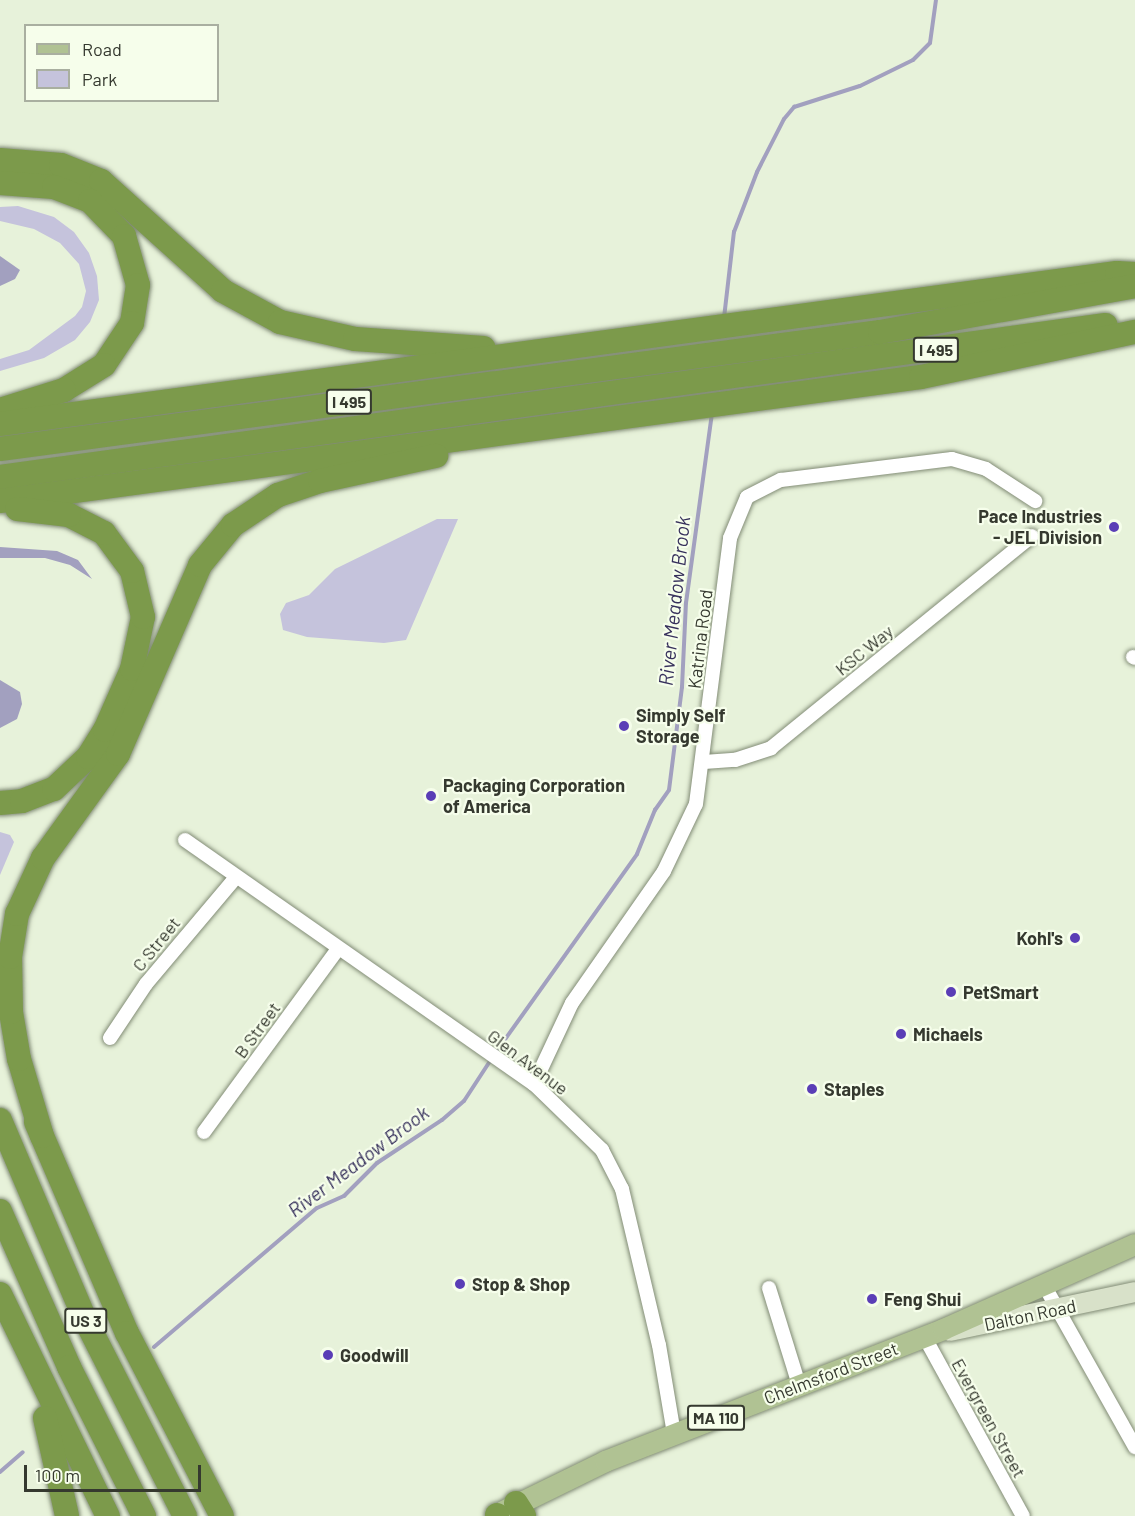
<!DOCTYPE html>
<style>
body{margin:0}
#map{position:relative;width:1135px;height:1516px;overflow:hidden;background:#e7f2da;font-family:Barlow,sans-serif}
div>[style]{position:absolute}
[style*='--x']{left:calc(var(--x)*1px);top:calc(var(--y)*1px);width:calc(var(--w)*1px);rotate:calc(var(--a)*1deg)}
.green>*{inset:0;background:#c5c3dc}
.water>*{inset:0;background:#a2a0bf}
.stream>*{height:4px;margin:-2px;padding:0 2px;transform-origin:2px;border-radius:2px;background:#a2a0bf}
.roads{filter:drop-shadow(0 0 2px #828c76) drop-shadow(0 0 2px #828c76)}
.street>*{height:14px;margin:-7px;padding:0 7px;transform-origin:7px;border-radius:7px;background:#fff}
.secondary>*{height:20px;margin:-10px;padding:0 10px;transform-origin:10px;border-radius:10px;background:#d8e1c9}
.primary>*{height:21px;margin:-10.5px;padding:0 10.5px;transform-origin:10.5px;border-radius:10.5px;background:#b0c293}
.highway>*{height:24px;margin:-12px;padding:0 12px;transform-origin:12px;border-radius:12px;background:#7c9a4b}
.dots>*{width:16px;height:16px;translate:-50% -50%;box-sizing:border-box;border:3px solid #f6feeb;border-radius:50%}
span{translate:-50% -50%;white-space:nowrap;text-align:center;line-height:1.15;-webkit-text-stroke:4.5px #f6feeb;paint-order:stroke}
.shield-label span{padding:2px 4px;background:#f6feeb;border:2px solid;border-radius:4px;-webkit-text-stroke-width:0}
.shield-label{font-size:16px;color:#35392f;font-weight:700}
.poi-label{font-size:18px;color:#35392f;font-weight:700}
.right{translate:-100% -50%;text-align:right}
.left{translate:0 -50%;text-align:left}
.street-label{font-size:18px;color:#35392f}
.water-label{font-size:20px;color:#37315c;font-style:italic}
.legend{position:absolute;left:24px;top:24px;width:195px;height:78px;box-sizing:border-box;background:#f6feeb;border:2px solid #a9afa0;margin:0;padding:8px 10px;list-style:none;font-size:18px;color:#35392f}
.legend li{display:flex;align-items:center;gap:12px;height:30px}
.legend b{width:30px;border:2px solid #a9afa0}
.scale{position:absolute;left:24px;top:1465px;width:177px;height:27px;box-sizing:border-box;border:3px solid #35392f;border-top:0;padding-left:8px;font-size:18px;line-height:21px;white-space:nowrap;color:#35392f;-webkit-text-stroke:4px #f6feeb;paint-order:stroke}
</style>
<div id="map">
<div class="green">
<div style="clip-path:polygon(18px 206px,54px 217px,74px 232px,89px 253px,97px 276px,99px 300px,90px 322px,75px 340px,44px 358px,0 371px,0 359px,29px 350px,75px 316px,82px 307px,86px 291px,79px 264px,60px 243px,34px 229px,0 221px,0 207px)"></div>
<div style="clip-path:polygon(437px 519px,458px 519px,406px 640px,384px 643px,307px 637px,283px 630px,280px 614px,286px 603px,309px 595px,335px 569px)"></div>
<div style="clip-path:polygon(0 832px,10px 835px,14px 842px,0 875px)"></div>
</div>
<div class="water">
<div style="clip-path:polygon(0 256px,20px 270px,15px 279px,0 286px)"></div>
<div style="clip-path:polygon(0 547px,57px 551px,78px 560px,92px 579px,70px 565px,45px 558px,0 558px)"></div>
<div style="clip-path:polygon(0 680px,20px 692px,22px 704px,17px 719px,0 728px)"></div>
</div>
<div class="stream">
<div style="--x:724;--y:318;--w:87;--a:-83.4"></div>
<div style="--x:734;--y:232;--w:64;--a:-69"></div>
<div style="--x:757;--y:172;--w:59;--a:-63"></div>
<div style="--x:784;--y:119;--w:16;--a:-50"></div>
<div style="--x:794;--y:107;--w:69;--a:-17.7"></div>
<div style="--x:860;--y:86;--w:59;--a:-26.1"></div>
<div style="--x:913;--y:60;--w:24;--a:-45"></div>
<div style="--x:930;--y:43;--w:43;--a:-82.1"></div>
<div style="--x:496;--y:1052;--w:243;--a:-54.5"></div>
<div style="--x:637;--y:854;--w:48;--a:-67.8"></div>
<div style="--x:655;--y:810;--w:24;--a:-55"></div>
<div style="--x:669;--y:790;--w:104;--a:-82.8"></div>
<div style="--x:682;--y:687;--w:84;--a:-87.3"></div>
<div style="--x:686;--y:603;--w:191;--a:-82.2"></div>
<div style="--x:154;--y:1347;--w:214;--a:-40.5"></div>
<div style="--x:317;--y:1208;--w:30;--a:-24"></div>
<div style="--x:344;--y:1196;--w:47;--a:-45"></div>
<div style="--x:377;--y:1163;--w:78;--a:-33.5"></div>
<div style="--x:442;--y:1120;--w:29;--a:-41"></div>
<div style="--x:464;--y:1101;--w:51;--a:-56.9"></div>
<div style="--x:0;--y:1472;--w:30;--a:-41"></div>
</div>
<div class="roads">
<div class="street">
<div style="--x:1133;--y:657;--w:2;--a:27"></div>
<div style="--x:704;--y:762;--w:31;--a:-4"></div>
<div style="--x:735;--y:760;--w:38;--a:-18"></div>
<div style="--x:771;--y:748;--w:336;--a:-39.1"></div>
<div style="--x:185;--y:840;--w:426;--a:35"></div>
<div style="--x:534;--y:1084;--w:95;--a:44.1"></div>
<div style="--x:602;--y:1150;--w:44;--a:62.9"></div>
<div style="--x:622;--y:1189;--w:160;--a:76.7"></div>
<div style="--x:659;--y:1345;--w:90;--a:80.4"></div>
<div style="--x:110;--y:1038;--w:65;--a:-56.3"></div>
<div style="--x:146;--y:984;--w:140;--a:-49.9"></div>
<div style="--x:534;--y:1084;--w:89;--a:-64.9"></div>
<div style="--x:572;--y:1003;--w:161;--a:-55.1"></div>
<div style="--x:664;--y:871;--w:74;--a:-64.5"></div>
<div style="--x:696;--y:804;--w:268;--a:-82.7"></div>
<div style="--x:730;--y:538;--w:44;--a:-67.5"></div>
<div style="--x:747;--y:497;--w:38;--a:-27"></div>
<div style="--x:781;--y:480;--w:172;--a:-7"></div>
<div style="--x:952;--y:459;--w:35;--a:16"></div>
<div style="--x:986;--y:469;--w:59;--a:33.1"></div>
<div style="--x:204;--y:1132;--w:227;--a:-53.8"></div>
<div style="--x:1044;--y:1285;--w:186;--a:60.7"></div>
<div style="--x:769;--y:1288;--w:102;--a:72.8"></div>
<div style="--x:924;--y:1336;--w:205;--a:61.2"></div>
</div>
<div class="secondary">
<div style="--x:950;--y:1331;--w:189;--a:-11.9"></div>
</div>
<div class="primary">
<div style="--x:503;--y:1511;--w:114;--a:-26.1"></div>
<div style="--x:605;--y:1461;--w:363;--a:-21.3"></div>
<div style="--x:943;--y:1329;--w:210;--a:-23.9"></div>
</div>
<div class="highway">
<div style="--x:0;--y:160;--w:61;--a:4.7"></div>
<div style="--x:61;--y:165;--w:43;--a:21.8"></div>
<div style="--x:101;--y:181;--w:164;--a:42"></div>
<div style="--x:223;--y:291;--w:65;--a:28.5"></div>
<div style="--x:280;--y:322;--w:77;--a:12.8"></div>
<div style="--x:355;--y:339;--w:129;--a:4"></div>
<div style="--x:0;--y:183;--w:54;--a:4.2"></div>
<div style="--x:54;--y:187;--w:39;--a:21"></div>
<div style="--x:90;--y:201;--w:49;--a:45.8"></div>
<div style="--x:124;--y:236;--w:51;--a:74.1"></div>
<div style="--x:138;--y:285;--w:38;--a:99"></div>
<div style="--x:132;--y:323;--w:50;--a:123.7"></div>
<div style="--x:104;--y:365;--w:47;--a:148"></div>
<div style="--x:64;--y:390;--w:67;--a:162.6"></div>
<div style="--x:0;--y:424;--w:1127;--a:-7.7"></div>
<div style="--x:1117;--y:273;--w:18;--a:3"></div>
<div style="--x:0;--y:449;--w:888;--a:-7.57"></div>
<div style="--x:880;--y:332;--w:259;--a:-10.2"></div>
<div style="--x:0;--y:477;--w:1116;--a:-7.83"></div>
<div style="--x:0;--y:501;--w:929;--a:-7.67"></div>
<div style="--x:921;--y:377;--w:219;--a:-11.9"></div>
<div style="--x:0;--y:803;--w:22;--a:-5"></div>
<div style="--x:22;--y:801;--w:34;--a:-21"></div>
<div style="--x:54;--y:789;--w:47;--a:-43.3"></div>
<div style="--x:88;--y:757;--w:32;--a:-58"></div>
<div style="--x:105;--y:730;--w:67;--a:-66.1"></div>
<div style="--x:132;--y:669;--w:53;--a:-78.1"></div>
<div style="--x:143;--y:617;--w:47;--a:-103.4"></div>
<div style="--x:132;--y:571;--w:47;--a:-126.4"></div>
<div style="--x:104;--y:533;--w:39;--a:-153"></div>
<div style="--x:69;--y:515;--w:52;--a:-173.4"></div>
<div style="--x:0;--y:1120;--w:216;--a:66.9"></div>
<div style="--x:85;--y:1319;--w:221;--a:63.1"></div>
<div style="--x:36;--y:1122;--w:230;--a:66.7"></div>
<div style="--x:127;--y:1333;--w:206;--a:62.6"></div>
<div style="--x:42;--y:1136;--w:80;--a:-106.6"></div>
<div style="--x:19;--y:1059;--w:48;--a:-99.7"></div>
<div style="--x:11;--y:1012;--w:55;--a:-91"></div>
<div style="--x:10;--y:957;--w:44;--a:-80.8"></div>
<div style="--x:17;--y:914;--w:62;--a:-65.1"></div>
<div style="--x:43;--y:858;--w:128;--a:-54.2"></div>
<div style="--x:118;--y:754;--w:206;--a:-66.5"></div>
<div style="--x:200;--y:565;--w:52;--a:-50.5"></div>
<div style="--x:233;--y:525;--w:54;--a:-33.7"></div>
<div style="--x:278;--y:495;--w:44;--a:-18.4"></div>
<div style="--x:320;--y:481;--w:119;--a:-12.2"></div>
<div style="--x:0;--y:1211;--w:171;--a:66.1"></div>
<div style="--x:69;--y:1367;--w:167;--a:63.3"></div>
<div style="--x:0;--y:1294;--w:247;--a:64.1"></div>
<div style="--x:45;--y:1418;--w:100;--a:77.3"></div>
<div style="--x:516;--y:1503;--w:15;--a:58"></div>
<div style="--x:497;--y:1515;--w:1;--a:90"></div>
</div>
</div>
<div class="dots">
<div style="left:1114px;top:527px;background:#5a3eb6"></div>
<div style="left:624px;top:726px;background:#5a3eb6"></div>
<div style="left:431px;top:796px;background:#5a3eb6"></div>
<div style="left:1075px;top:938px;background:#5a3eb6"></div>
<div style="left:951px;top:992px;background:#5a3eb6"></div>
<div style="left:901px;top:1034px;background:#5a3eb6"></div>
<div style="left:812px;top:1089px;background:#5a3eb6"></div>
<div style="left:460px;top:1284px;background:#5a3eb6"></div>
<div style="left:872px;top:1299px;background:#5a3eb6"></div>
<div style="left:328px;top:1355px;background:#5a3eb6"></div>
</div>
<div class="shield-label">
<span style="left:936px;top:350px">I 495</span>
<span style="left:349px;top:402px">I 495</span>
<span style="left:86px;top:1321px">US 3</span>
<span style="left:716px;top:1418px">MA 110</span>
</div>
<div class="poi-label">
<span class="right" style="left:1102px;top:527px">Pace Industries<br>- JEL Division</span>
<span class="left" style="left:636px;top:726px">Simply Self<br>Storage</span>
<span class="left" style="left:443px;top:796px">Packaging Corporation<br>of America</span>
<span class="right" style="left:1063px;top:938px">Kohl's</span>
<span class="left" style="left:963px;top:992px">PetSmart</span>
<span class="left" style="left:913px;top:1034px">Michaels</span>
<span class="left" style="left:824px;top:1089px">Staples</span>
<span class="left" style="left:472px;top:1284px">Stop &amp; Shop</span>
<span class="left" style="left:884px;top:1299px">Feng Shui</span>
<span class="left" style="left:340px;top:1355px">Goodwill</span>
</div>
<div class="street-label">
<span style="left:700px;top:639px;rotate:-83deg">Katrina Road</span>
<span style="left:864px;top:650px;rotate:-39deg">KSC Way</span>
<span style="left:156px;top:944px;rotate:-51deg">C Street</span>
<span style="left:257px;top:1030px;rotate:-54deg">B Street</span>
<span style="left:528px;top:1062px;rotate:37deg">Glen Avenue</span>
<span style="left:1030px;top:1315px;rotate:-12deg">Dalton Road</span>
<span style="left:831px;top:1373px;rotate:-21deg">Chelmsford Street</span>
<span style="left:989px;top:1418px;rotate:61deg">Evergreen Street</span>
</div>
<div class="water-label">
<span style="left:674px;top:601px;rotate:-84deg">River Meadow Brook</span>
<span style="left:358px;top:1161px;rotate:-37deg">River Meadow Brook</span>
</div>
<ul class="legend">
<li><b style="height:8px;background:#b0c293"></b>Road</li>
<li><b style="height:16px;background:#c5c3dc"></b>Park</li>
</ul>
<div class="scale">100 m</div>
</div>
